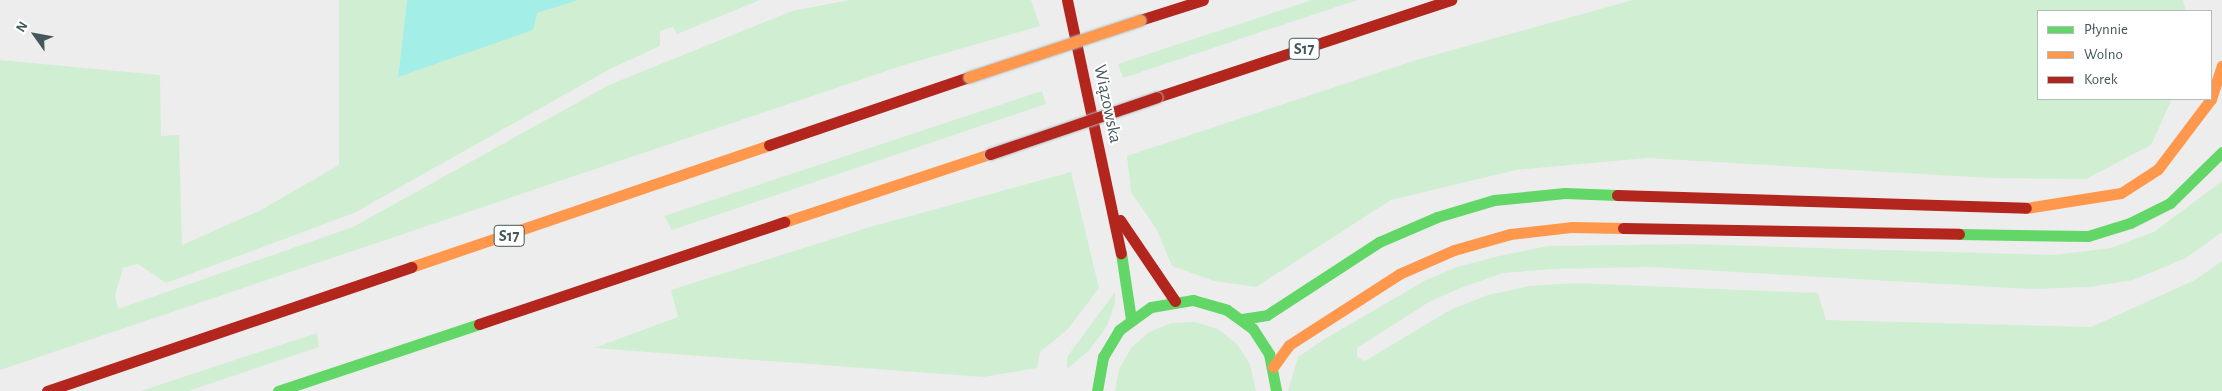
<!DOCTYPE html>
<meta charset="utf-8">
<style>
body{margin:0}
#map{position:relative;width:2222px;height:391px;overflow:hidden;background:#eeeded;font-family:"Alegreya Sans",sans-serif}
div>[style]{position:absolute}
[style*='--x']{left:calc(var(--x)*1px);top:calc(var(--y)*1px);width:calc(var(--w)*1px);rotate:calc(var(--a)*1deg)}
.green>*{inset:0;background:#d0efd2}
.water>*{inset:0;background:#a3eee6}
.fast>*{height:11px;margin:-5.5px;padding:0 5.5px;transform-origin:5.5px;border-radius:5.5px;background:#63d668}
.slow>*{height:11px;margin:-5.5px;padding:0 5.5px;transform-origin:5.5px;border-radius:5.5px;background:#ff974d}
.jam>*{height:11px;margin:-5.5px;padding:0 5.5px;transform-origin:5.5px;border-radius:5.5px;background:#b3261e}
.bridges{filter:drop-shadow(0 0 1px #b2babd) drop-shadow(0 0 1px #b2babd)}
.slow-bridge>*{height:11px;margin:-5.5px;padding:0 5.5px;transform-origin:5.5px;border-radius:5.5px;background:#ff974d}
.jam-bridge>*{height:11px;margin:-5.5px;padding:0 5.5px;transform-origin:5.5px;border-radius:5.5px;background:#b3261e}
span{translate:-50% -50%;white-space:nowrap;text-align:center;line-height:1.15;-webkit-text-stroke:4px #fff;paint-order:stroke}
.shield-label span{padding:1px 4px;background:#fff;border:1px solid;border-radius:4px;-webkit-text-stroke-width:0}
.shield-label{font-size:16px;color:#44575a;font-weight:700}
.street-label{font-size:18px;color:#44575a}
.legend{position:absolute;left:2037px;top:10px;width:175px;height:90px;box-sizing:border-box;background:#fff;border:1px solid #b4bcbd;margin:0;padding:6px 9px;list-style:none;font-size:15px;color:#44575a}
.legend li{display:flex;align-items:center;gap:10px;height:25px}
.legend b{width:25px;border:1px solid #b4bcbd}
.north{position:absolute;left:10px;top:10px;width:50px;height:50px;-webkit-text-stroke:4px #fff;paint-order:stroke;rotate:302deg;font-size:14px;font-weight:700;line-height:20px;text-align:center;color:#44575a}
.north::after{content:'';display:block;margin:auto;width:18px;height:22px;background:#44575a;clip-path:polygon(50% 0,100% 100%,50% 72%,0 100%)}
</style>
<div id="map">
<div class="green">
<div style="clip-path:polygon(339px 0,407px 0,398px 76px,537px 13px,579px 0,760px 0,677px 34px,673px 27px,660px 31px,660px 46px,610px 69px,354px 213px,166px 283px,138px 264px,123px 268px,115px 296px,118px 309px,353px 227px,609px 85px,792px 11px,849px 0,1031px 0,1040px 26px,904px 65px,0 370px,0 60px,160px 75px,161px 136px,179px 135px,182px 245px,259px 211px,339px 165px)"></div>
<div style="clip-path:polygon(1312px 0,1357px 0,1123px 78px,1118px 64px)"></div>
<div style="clip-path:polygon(1633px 0,2183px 0,2186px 11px,2038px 11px,2038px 99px,2172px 99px,2151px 145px,2086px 179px,1990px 178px,1647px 158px,1516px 170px,1391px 200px,1256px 287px,1214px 281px,1172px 266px,1157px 230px,1131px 192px,1127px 156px,1416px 60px)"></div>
<div style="clip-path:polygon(1042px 91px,1046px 104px,672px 230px,664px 216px)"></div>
<div style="clip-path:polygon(1071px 172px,1099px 288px,1068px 329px,1040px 352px,1037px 368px,983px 377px,594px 348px,678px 317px,671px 290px,870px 227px)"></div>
<div style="clip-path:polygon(2222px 181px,2222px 232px,2186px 258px,2133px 280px,2090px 287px,2029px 289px,1649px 267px,1553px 269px,1503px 273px,1458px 289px,1429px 302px,1357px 348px,1357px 357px,1365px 361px,1450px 310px,1488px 295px,1529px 286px,1575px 283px,1818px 293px,1826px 320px,2091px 327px,2195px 280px,2222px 261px,2222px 391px,1288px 391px,1298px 357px,1323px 340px,1426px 280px,1457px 267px,1499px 256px,1548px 246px,1690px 244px,2053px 255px,2111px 248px,2154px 232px)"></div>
<div style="clip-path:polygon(1115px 292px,1115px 303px,1107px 326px,1089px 351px,1067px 369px,1067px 357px)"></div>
<div style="clip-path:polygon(1195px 322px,1218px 329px,1237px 344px,1250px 364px,1256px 391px,1115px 391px,1119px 369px,1131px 348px,1149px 332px,1171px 323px)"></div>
<div style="clip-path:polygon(317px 333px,319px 347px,188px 391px,141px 391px)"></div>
</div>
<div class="water">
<div style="clip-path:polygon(407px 0,579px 0,537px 13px,533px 30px,398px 77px)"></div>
</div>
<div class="fast">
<div style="--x:1959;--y:234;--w:129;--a:0.9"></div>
<div style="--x:2088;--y:236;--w:44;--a:-17.2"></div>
<div style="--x:2130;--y:223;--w:45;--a:-26.6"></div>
<div style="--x:2170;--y:203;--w:73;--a:-44.4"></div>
<div style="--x:1121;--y:253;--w:67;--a:81.4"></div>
<div style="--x:1242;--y:319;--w:25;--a:-9"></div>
<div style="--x:1267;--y:315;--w:134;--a:-33.1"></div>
<div style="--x:1379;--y:242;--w:63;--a:-23.3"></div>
<div style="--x:1437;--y:217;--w:59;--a:-16.6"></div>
<div style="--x:1494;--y:200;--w:71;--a:-5.6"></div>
<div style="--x:1565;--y:193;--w:52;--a:2.2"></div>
<div style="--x:278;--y:391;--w:212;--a:-18.4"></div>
<div style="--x:1097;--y:391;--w:35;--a:-80"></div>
<div style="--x:1103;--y:357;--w:31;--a:-59"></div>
<div style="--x:1119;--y:330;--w:39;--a:-36"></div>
<div style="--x:1151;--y:307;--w:43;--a:-9.5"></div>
<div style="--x:1193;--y:300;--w:35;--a:16"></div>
<div style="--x:1227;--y:310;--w:32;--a:36"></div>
<div style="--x:1253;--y:329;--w:30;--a:57"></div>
<div style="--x:1269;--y:354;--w:38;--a:79"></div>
</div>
<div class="slow">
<div style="--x:2211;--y:99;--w:35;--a:-72"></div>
<div style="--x:2026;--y:208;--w:96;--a:-9"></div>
<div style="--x:2121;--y:193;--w:44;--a:-33"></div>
<div style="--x:2158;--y:169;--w:88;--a:-52.9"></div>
<div style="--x:784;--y:222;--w:217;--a:-18.3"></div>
<div style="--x:411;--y:267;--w:378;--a:-18.8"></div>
<div style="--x:1273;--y:367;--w:27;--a:-54"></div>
<div style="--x:1289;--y:345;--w:131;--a:-32.8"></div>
<div style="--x:1399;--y:274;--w:60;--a:-23.6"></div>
<div style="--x:1454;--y:250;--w:58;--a:-15.9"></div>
<div style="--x:1510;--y:234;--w:61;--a:-6.5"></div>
<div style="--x:1571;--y:227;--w:52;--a:1.1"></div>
</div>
<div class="jam">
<div style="--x:1067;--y:0;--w:259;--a:78"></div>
<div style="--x:1140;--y:20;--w:66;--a:-17.6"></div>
<div style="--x:1157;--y:97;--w:310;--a:-18.3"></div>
<div style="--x:769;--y:145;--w:211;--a:-18.8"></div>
<div style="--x:1617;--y:195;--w:409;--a:1.8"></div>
<div style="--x:1120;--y:220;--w:98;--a:55.8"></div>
<div style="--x:1623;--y:228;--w:336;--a:1"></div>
<div style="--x:479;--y:324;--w:322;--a:-18.5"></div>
<div style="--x:47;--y:391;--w:385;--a:-18.8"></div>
</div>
<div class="bridges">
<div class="slow-bridge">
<div style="--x:969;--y:77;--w:180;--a:-18.4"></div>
</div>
<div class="jam-bridge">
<div style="--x:990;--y:154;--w:176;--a:-18.8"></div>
</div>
</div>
<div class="shield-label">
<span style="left:1304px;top:49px">S17</span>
<span style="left:509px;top:236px">S17</span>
</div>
<div class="street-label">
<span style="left:1107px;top:104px;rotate:78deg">Wiązowska</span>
</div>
<ul class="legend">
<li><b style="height:6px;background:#63d668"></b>Płynnie</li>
<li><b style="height:6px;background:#ff974d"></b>Wolno</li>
<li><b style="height:6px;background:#b3261e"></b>Korek</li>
</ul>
<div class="north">N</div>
</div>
